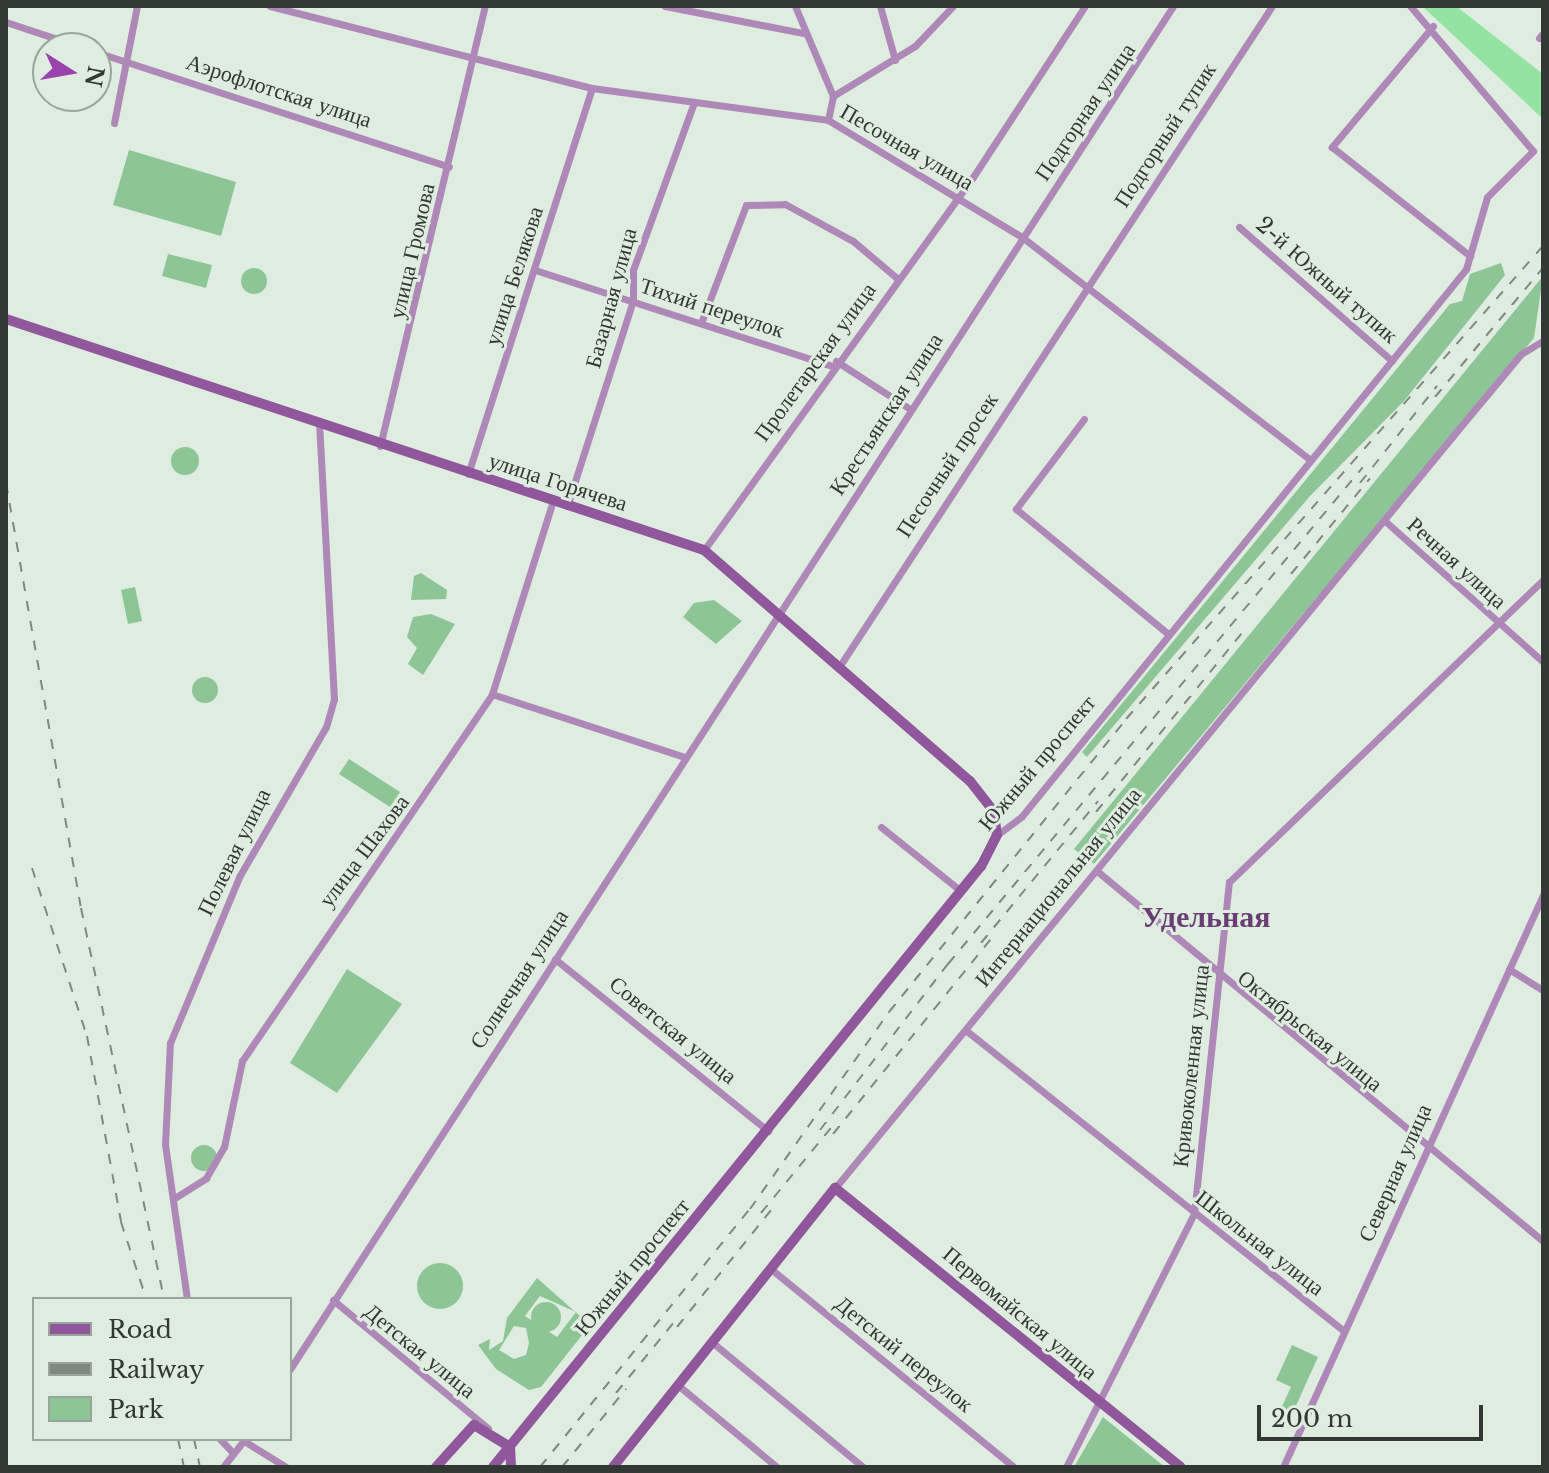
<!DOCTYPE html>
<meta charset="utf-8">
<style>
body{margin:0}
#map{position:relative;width:1549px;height:1473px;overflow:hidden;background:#deeddf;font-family:"Libre Baskerville",serif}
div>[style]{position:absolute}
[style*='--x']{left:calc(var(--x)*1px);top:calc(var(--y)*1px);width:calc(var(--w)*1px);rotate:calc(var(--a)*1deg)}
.green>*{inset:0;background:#8ec596}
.round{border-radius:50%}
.water>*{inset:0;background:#95e3a2}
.street>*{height:7px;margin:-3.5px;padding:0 3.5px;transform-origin:3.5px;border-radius:3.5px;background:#ae88b7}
.secondary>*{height:10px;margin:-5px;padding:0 5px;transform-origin:5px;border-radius:5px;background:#90579d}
.rail>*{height:2px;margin-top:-1px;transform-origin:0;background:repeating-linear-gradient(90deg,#7f8980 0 10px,transparent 0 20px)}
span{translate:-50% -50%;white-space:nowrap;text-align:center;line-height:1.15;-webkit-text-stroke:6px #deeddf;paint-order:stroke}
.street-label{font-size:22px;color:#323833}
.district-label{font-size:30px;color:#6a3e74;font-weight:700}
.frame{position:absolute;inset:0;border:8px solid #323833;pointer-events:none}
.legend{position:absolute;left:32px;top:1297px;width:260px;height:144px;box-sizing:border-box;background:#deeddf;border:2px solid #99a59a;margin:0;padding:10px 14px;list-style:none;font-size:24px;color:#323833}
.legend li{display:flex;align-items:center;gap:16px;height:40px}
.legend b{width:40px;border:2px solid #99a59a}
.north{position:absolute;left:32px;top:32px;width:80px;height:80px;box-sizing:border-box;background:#deeddf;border:2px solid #99a59a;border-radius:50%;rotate:101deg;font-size:22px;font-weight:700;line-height:32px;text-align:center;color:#323833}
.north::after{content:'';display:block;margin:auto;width:28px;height:36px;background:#9a42ae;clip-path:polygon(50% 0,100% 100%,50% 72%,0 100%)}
.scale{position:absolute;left:1257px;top:1405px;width:226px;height:36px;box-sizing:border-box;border:4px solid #323833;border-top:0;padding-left:10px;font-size:24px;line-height:28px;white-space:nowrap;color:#323833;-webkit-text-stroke:6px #deeddf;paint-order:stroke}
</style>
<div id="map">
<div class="green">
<div style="clip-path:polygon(129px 150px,236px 182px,221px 236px,113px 205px)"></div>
<div style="clip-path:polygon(168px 254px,212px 265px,206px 288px,162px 276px)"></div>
<div style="clip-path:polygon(1501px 263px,1505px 275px,1404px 401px,1310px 496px,1087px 757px,1082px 752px,1217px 588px,1450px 304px,1462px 301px,1470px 274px)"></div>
<div class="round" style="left:241px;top:268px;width:26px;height:26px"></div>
<div style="clip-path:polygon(1543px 276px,1534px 338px,1094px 864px,1074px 849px)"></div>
<div class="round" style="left:171px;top:447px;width:28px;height:28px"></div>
<div style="clip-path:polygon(421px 573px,447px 590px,446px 599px,411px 600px,414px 576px)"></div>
<div style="clip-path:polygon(135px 587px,142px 621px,128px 624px,121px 590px)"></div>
<div style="clip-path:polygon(714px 600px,742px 621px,716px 644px,683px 617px,694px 603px)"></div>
<div style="clip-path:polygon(431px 614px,455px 624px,423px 675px,408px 664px,417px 648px,407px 637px,413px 617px)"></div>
<div class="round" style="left:192px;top:677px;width:26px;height:26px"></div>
<div style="clip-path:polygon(349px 759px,400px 792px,390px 807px,339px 774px)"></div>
<div style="clip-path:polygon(347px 969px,402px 1004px,337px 1093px,290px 1063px)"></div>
<div class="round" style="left:191px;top:1145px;width:26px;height:26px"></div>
<div class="round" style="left:417px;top:1263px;width:46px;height:46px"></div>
<div style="clip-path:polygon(evenodd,537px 1278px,590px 1325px,541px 1387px,529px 1390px,496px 1369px,478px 1345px,490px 1339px,489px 1350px,503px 1341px,507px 1318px,537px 1278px,540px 1296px,576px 1312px,557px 1337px,525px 1316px,540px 1296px,537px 1278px,514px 1326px,526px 1328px,529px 1343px,526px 1355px,514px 1359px,499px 1350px,514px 1326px)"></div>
<div class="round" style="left:531px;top:1302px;width:30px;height:30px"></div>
<div style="clip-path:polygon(1292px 1345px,1318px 1357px,1290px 1419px,1279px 1413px,1291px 1387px,1276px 1380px)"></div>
<div style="clip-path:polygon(1103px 1417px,1165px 1467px,1074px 1467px)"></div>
</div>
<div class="water">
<div style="clip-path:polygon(1422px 6px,1456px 6px,1543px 74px,1543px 119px)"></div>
</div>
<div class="street">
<div style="--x:270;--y:6;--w:332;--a:14.3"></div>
<div style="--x:592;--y:88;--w:238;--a:7.7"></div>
<div style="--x:828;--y:120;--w:227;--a:31.1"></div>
<div style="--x:1022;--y:237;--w:365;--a:37.7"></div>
<div style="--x:665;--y:6;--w:141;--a:11.1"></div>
<div style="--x:795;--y:6;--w:98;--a:67.1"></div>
<div style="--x:880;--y:6;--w:56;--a:74.5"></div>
<div style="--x:6;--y:22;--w:82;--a:18.4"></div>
<div style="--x:1433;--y:26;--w:158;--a:129.9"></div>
<div style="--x:1332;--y:147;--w:176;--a:38.3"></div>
<div style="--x:1539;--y:38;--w:6;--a:-51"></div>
<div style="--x:96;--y:52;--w:371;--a:18"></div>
<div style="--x:828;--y:120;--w:25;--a:-78"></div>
<div style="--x:833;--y:96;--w:96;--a:-31.4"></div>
<div style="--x:915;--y:46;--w:55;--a:-46.5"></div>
<div style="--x:114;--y:123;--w:119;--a:-78.9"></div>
<div style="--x:1239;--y:227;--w:203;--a:41.2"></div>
<div style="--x:535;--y:270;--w:312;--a:17.9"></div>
<div style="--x:701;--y:323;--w:126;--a:-69.1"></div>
<div style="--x:746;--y:205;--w:39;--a:-1"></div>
<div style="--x:785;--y:204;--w:77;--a:28.6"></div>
<div style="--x:853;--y:241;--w:59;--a:40.2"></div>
<div style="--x:836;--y:361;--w:88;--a:33"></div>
<div style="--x:1084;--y:419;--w:113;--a:127.1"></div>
<div style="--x:1016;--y:509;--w:197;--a:39.4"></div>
<div style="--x:380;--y:446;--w:452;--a:-76.6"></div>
<div style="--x:468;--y:474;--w:405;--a:-72.2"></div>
<div style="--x:567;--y:506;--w:215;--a:-72.2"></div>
<div style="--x:633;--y:301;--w:31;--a:-90"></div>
<div style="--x:633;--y:270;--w:179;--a:-70"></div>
<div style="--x:1385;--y:521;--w:212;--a:41.7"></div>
<div style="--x:704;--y:550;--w:460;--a:-54.2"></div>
<div style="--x:973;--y:177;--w:204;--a:-56.8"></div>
<div style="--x:839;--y:667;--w:790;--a:-56.77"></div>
<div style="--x:492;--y:694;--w:203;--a:18.1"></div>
<div style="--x:881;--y:827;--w:102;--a:38.7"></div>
<div style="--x:997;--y:835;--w:31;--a:-37"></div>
<div style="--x:1022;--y:816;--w:705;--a:-50.93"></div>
<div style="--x:1466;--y:269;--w:75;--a:-73.7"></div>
<div style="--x:1487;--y:197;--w:65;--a:-45"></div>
<div style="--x:1533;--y:151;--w:190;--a:-130.3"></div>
<div style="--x:1097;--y:871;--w:579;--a:39.68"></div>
<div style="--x:555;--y:959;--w:274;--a:38.9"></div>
<div style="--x:1509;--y:969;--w:40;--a:32"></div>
<div style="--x:968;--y:1032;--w:480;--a:38.5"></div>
<div style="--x:835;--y:1188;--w:972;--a:-50.59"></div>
<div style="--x:1452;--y:437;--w:108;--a:-50.3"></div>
<div style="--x:1521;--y:354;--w:26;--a:-31"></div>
<div style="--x:173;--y:1199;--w:39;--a:-32"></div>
<div style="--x:206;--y:1178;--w:36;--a:-60"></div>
<div style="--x:224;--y:1147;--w:88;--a:-78.2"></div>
<div style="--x:242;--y:1061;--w:444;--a:-55.7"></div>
<div style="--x:492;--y:694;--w:202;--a:-72.5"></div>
<div style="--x:771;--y:1269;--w:313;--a:39.2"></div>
<div style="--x:187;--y:1299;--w:157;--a:-98.1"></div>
<div style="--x:165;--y:1144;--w:101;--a:-87.2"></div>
<div style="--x:170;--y:1043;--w:180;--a:-67.4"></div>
<div style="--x:239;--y:877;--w:173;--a:-59.9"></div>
<div style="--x:326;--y:727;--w:29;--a:-74"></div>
<div style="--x:334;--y:699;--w:275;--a:-93.1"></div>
<div style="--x:333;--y:1300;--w:201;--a:39.6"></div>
<div style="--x:713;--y:1343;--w:195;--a:39.6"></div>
<div style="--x:290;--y:1369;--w:1624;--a:-57.06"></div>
<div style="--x:679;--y:1386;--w:127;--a:39.6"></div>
<div style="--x:220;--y:1439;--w:19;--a:47"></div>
<div style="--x:244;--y:1441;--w:49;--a:31.8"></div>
<div style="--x:223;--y:1467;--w:36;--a:-52"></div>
<div style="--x:1066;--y:1467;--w:284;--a:-63.2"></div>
<div style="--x:1194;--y:1214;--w:334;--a:-84"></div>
<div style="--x:1229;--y:882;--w:436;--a:-43.9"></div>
<div style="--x:1283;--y:1467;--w:628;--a:-65.56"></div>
</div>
<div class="secondary">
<div style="--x:6;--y:319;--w:735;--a:18.31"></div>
<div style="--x:704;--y:550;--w:352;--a:41"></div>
<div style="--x:970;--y:781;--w:39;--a:52"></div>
<div style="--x:994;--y:812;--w:23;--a:83"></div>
<div style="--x:997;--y:835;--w:35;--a:117"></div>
<div style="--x:981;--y:866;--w:774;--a:129.08"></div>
<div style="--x:436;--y:1467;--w:57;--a:-47.9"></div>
<div style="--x:474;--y:1425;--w:42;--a:31.4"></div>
<div style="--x:510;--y:1447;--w:20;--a:87"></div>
<div style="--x:613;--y:1467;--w:357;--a:-51.5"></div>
<div style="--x:835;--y:1188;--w:444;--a:38.9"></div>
</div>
<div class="rail">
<div style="--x:1435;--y:397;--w:168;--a:-50.1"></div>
<div style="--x:6;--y:483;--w:432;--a:80"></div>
<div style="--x:81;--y:908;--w:400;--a:78"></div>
<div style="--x:1360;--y:483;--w:124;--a:-51.6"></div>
<div style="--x:1291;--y:574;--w:124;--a:-50.5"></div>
<div style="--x:1096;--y:812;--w:232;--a:-50.8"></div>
<div style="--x:32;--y:868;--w:177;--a:71.9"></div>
<div style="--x:87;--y:1036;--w:189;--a:79.6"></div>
<div style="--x:121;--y:1222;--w:77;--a:71.8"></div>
<div style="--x:981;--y:943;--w:184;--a:-50.5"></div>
<div style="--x:820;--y:1130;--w:210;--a:-52.4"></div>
<div style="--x:948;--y:964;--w:647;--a:-50.14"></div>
<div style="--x:833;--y:1134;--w:252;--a:-51"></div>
<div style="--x:761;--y:1213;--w:117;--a:-50.6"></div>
<div style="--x:677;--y:1327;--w:151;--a:-51.2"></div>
<div style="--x:616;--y:1393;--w:99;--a:-50.7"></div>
<div style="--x:178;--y:1439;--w:29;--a:78"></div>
<div style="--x:194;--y:1439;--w:29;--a:78"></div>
<div style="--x:540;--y:1467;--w:333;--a:-50.9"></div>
<div style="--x:750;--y:1209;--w:241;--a:-54.8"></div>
<div style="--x:889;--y:1012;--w:377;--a:-51"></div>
<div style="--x:1126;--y:719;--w:631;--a:-48.6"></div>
<div style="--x:562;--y:1467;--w:101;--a:-50.6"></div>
</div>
<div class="street-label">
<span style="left:279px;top:91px;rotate:18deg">Аэрофлотская улица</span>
<span style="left:1085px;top:112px;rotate:-56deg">Подгорная улица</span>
<span style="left:1165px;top:135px;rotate:-57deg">Подгорный тупик</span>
<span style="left:907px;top:147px;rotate:30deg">Песочная улица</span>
<span style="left:412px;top:251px;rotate:-77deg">улица Громова</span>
<span style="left:514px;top:276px;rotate:-72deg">улица Белякова</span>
<span style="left:1327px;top:280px;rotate:41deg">2-й Южный тупик</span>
<span style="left:611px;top:298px;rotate:-75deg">Базарная улица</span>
<span style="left:712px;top:308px;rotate:18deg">Тихий переулок</span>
<span style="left:815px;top:362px;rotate:-54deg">Пролетарская улица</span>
<span style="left:886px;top:414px;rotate:-57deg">Крестьянская улица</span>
<span style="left:947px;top:465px;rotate:-57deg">Песочный просек</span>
<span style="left:558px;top:482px;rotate:18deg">улица Горячева</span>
<span style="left:1457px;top:563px;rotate:42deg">Речная улица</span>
<span style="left:1037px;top:763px;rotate:-50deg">Южный проспект</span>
<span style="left:364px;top:851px;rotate:-53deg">улица Шахова</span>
<span style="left:234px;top:852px;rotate:-64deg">Полевая улица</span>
<span style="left:1058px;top:887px;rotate:-51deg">Интернациональная улица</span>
<span style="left:519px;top:979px;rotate:-57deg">Солнечная улица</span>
<span style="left:673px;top:1030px;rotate:39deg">Советская улица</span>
<span style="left:1310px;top:1031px;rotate:39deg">Октябрьская улица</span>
<span style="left:1191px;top:1066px;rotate:-84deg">Кривоколенная улица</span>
<span style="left:1395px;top:1173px;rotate:-66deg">Северная улица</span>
<span style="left:1260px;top:1243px;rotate:38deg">Школьная улица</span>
<span style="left:632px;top:1267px;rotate:-51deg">Южный проспект</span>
<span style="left:1020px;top:1313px;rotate:40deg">Первомайская улица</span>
<span style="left:420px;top:1351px;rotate:39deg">Детская улица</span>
<span style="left:904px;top:1354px;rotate:39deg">Детский переулок</span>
</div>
<div class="district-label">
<span style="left:1206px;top:917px">Удельная</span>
</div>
<div class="frame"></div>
<ul class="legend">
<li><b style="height:10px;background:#90579d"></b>Road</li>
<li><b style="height:10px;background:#7f8980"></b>Railway</li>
<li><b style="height:22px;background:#8ec596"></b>Park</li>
</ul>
<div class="north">N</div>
<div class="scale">200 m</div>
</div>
